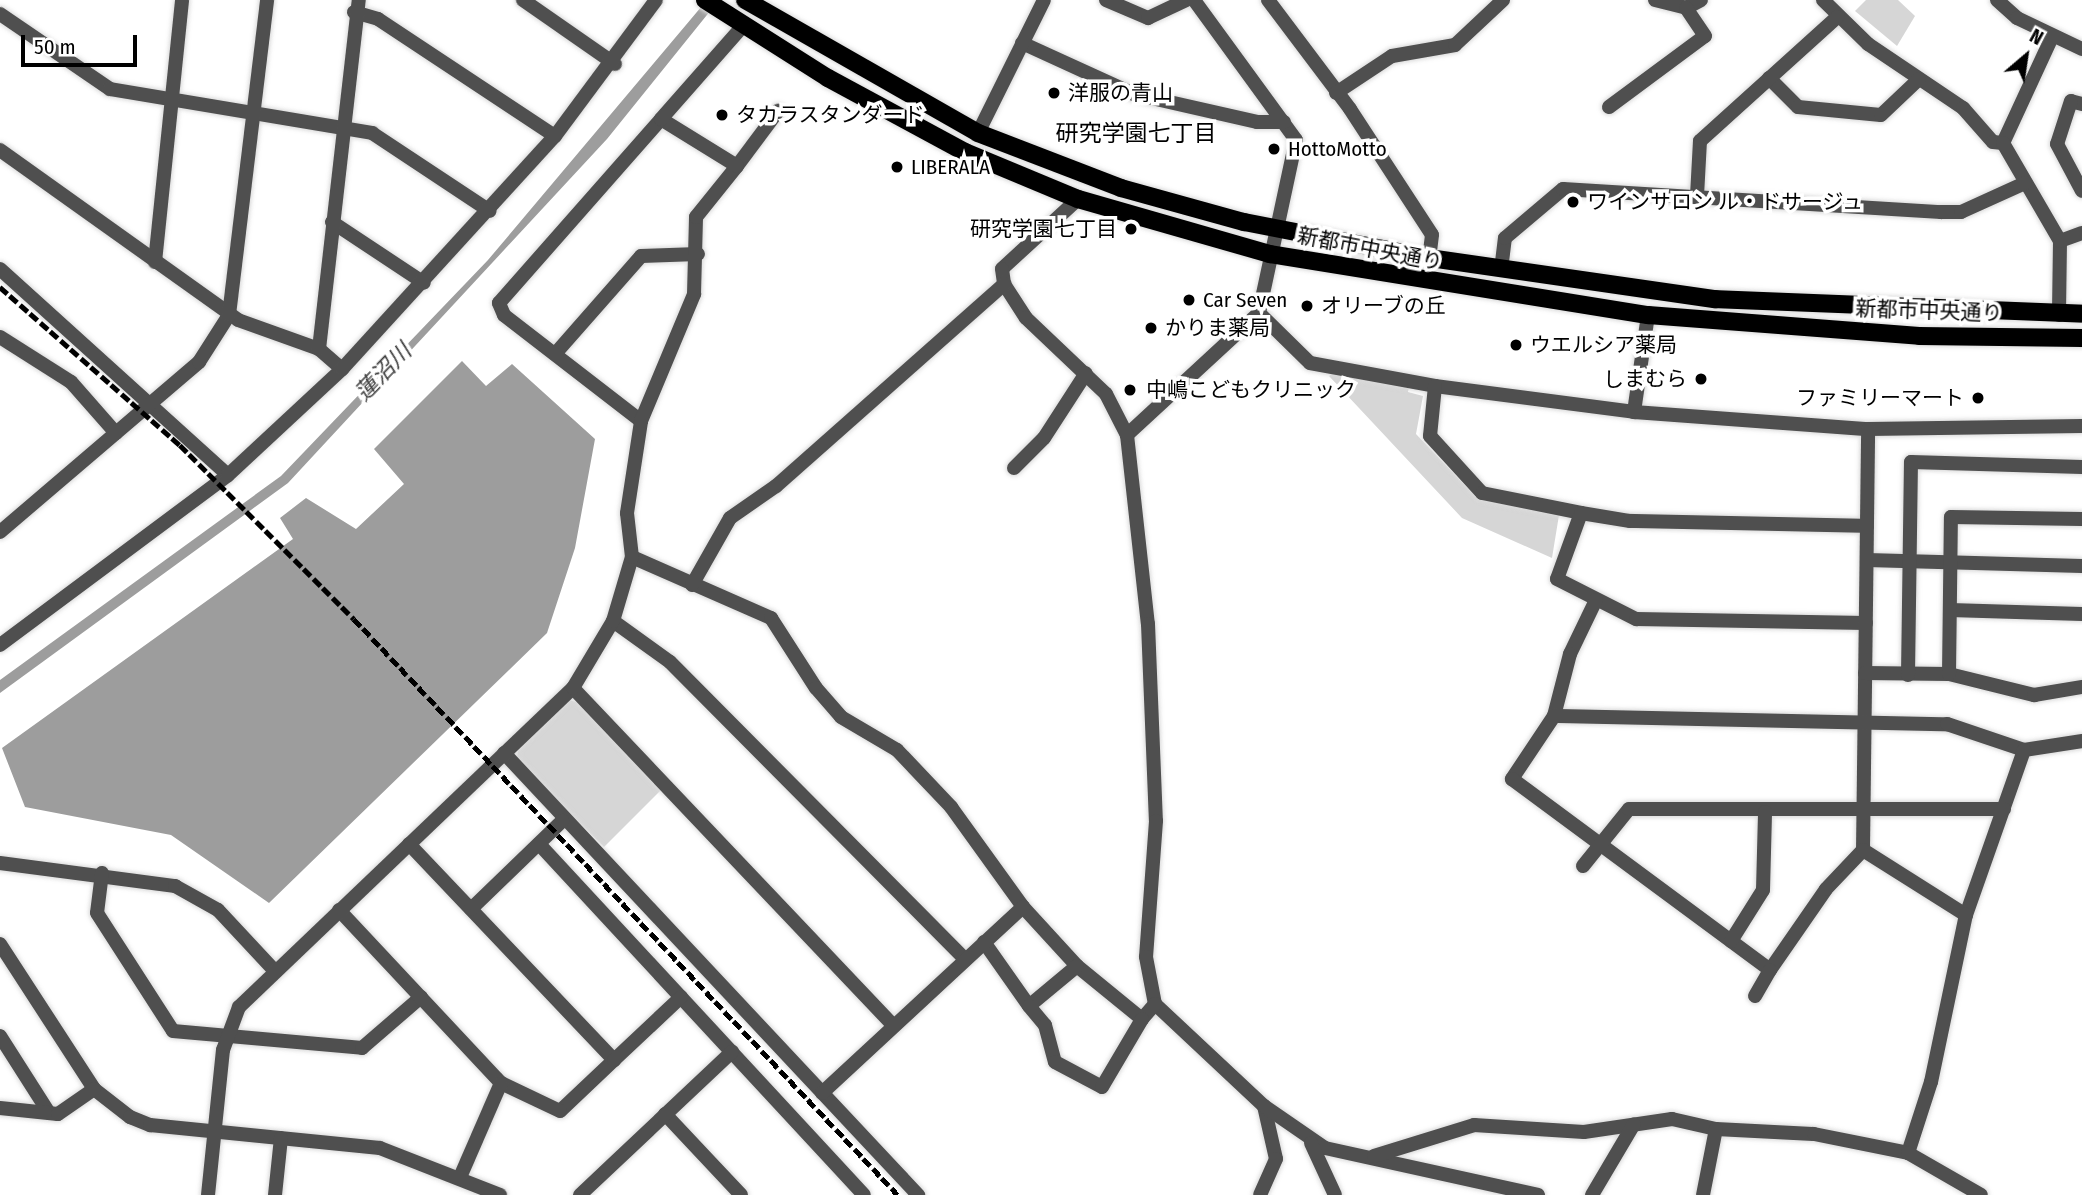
<!DOCTYPE html>
<meta charset="utf-8">
<style>
body{margin:0}
#map{position:relative;width:2082px;height:1195px;overflow:hidden;background:#fff;font-family:"Fira Sans Condensed","Noto Sans JP",sans-serif}
div>[style]{position:absolute}
[style*='--x']{left:calc(var(--x)*1px);top:calc(var(--y)*1px);width:calc(var(--w)*1px);rotate:calc(var(--a)*1deg)}
.green>*{inset:0;background:#d6d6d6}
.water>*{inset:0;background:#9d9d9d}
.roads{filter:drop-shadow(0 0 2px #dbdbdb) drop-shadow(0 0 2px #dbdbdb)}
.minor>*{height:14px;margin:-7px;padding:0 7px;transform-origin:7px;border-radius:7px;background:#4f4f4f}
.tertiary>*{height:14px;margin:-7px;padding:0 7px;transform-origin:7px;border-radius:7px;background:#4f4f4f}
.primary>*{height:18px;margin:-9px;padding:0 9px;transform-origin:9px;border-radius:9px;background:#000}
.rail>*{height:4.5px;margin-top:-2.25px;transform-origin:0;background:repeating-linear-gradient(90deg,#000 0 10px,transparent 0 13.5px)}
.dots>*{width:19px;height:19px;translate:-50% -50%;box-sizing:border-box;border:4px solid #fff;border-radius:50%}
span{translate:-50% -50%;white-space:nowrap;text-align:center;line-height:1.15;-webkit-text-stroke:7px #fff;paint-order:stroke}
.poi-label{font-size:21px;color:#000}
.left{translate:0 -50%;text-align:left}
.right{translate:-100% -50%;text-align:right}
.street-label{font-size:21px;color:#000}
.neighbourhood-label{font-size:23px;color:#000}
.water-label{font-size:23px;color:#3e3e3e;font-style:italic}
.north{position:absolute;left:1991px;top:21px;width:70px;height:70px;-webkit-text-stroke:5px #fff;paint-order:stroke;rotate:29deg;font-size:19px;font-weight:700;line-height:28px;text-align:center;color:#000}
.north::after{content:'';display:block;margin:auto;width:24px;height:32px;background:#000;clip-path:polygon(50% 0,100% 100%,50% 72%,0 100%)}
.scale{position:absolute;left:21px;top:35px;width:116px;height:32px;box-sizing:border-box;border:4px solid #000;border-top:0;padding-left:9px;font-size:21px;line-height:24px;white-space:nowrap;color:#000;-webkit-text-stroke:5px #fff;paint-order:stroke}
</style>
<div id="map">
<div class="green">
<div style="clip-path:polygon(1866px 0,1898px 0,1915px 16px,1897px 46px,1855px 11px)"></div>
<div style="clip-path:polygon(1335px 372px,1409px 387px,1408px 392px,1423px 396px,1416px 434px,1478px 499px,1559px 515px,1552px 558px,1462px 518px,1329px 376px)"></div>
<div style="clip-path:polygon(568px 700px,581px 703px,661px 790px,604px 847px,517px 761px,518px 746px)"></div>
</div>
<div class="water">
<div style="clip-path:polygon(707px 0,719px 0,607px 139px,288px 483px,0 693px,0 680px,281px 476px,488px 260px)"></div>
<div style="clip-path:polygon(462px 361px,486px 386px,512px 364px,595px 439px,575px 548px,547px 633px,269px 903px,171px 835px,25px 807px,2px 748px,293px 539px,280px 518px,306px 498px,356px 529px,404px 484px,374px 449px)"></div>
</div>
<div class="roads">
<div class="minor">
<div style="--x:523;--y:0;--w:112;--a:34.8"></div>
<div style="--x:1106;--y:0;--w:46;--a:23.2"></div>
<div style="--x:1148;--y:18;--w:42;--a:-25.3"></div>
<div style="--x:1194;--y:0;--w:173;--a:53.9"></div>
<div style="--x:1296;--y:140;--w:177;--a:102.1"></div>
<div style="--x:1259;--y:313;--w:180;--a:137.3"></div>
<div style="--x:1127;--y:435;--w:190;--a:83.7"></div>
<div style="--x:1148;--y:624;--w:197;--a:87.7"></div>
<div style="--x:1156;--y:821;--w:136;--a:94.2"></div>
<div style="--x:1146;--y:957;--w:48;--a:79.2"></div>
<div style="--x:1155;--y:1004;--w:149;--a:43.1"></div>
<div style="--x:1264;--y:1106;--w:54;--a:77.2"></div>
<div style="--x:1276;--y:1159;--w:39;--a:114"></div>
<div style="--x:1268;--y:0;--w:136;--a:53"></div>
<div style="--x:1350;--y:109;--w:150;--a:56.9"></div>
<div style="--x:1432;--y:235;--w:23;--a:97"></div>
<div style="--x:1655;--y:0;--w:32;--a:14"></div>
<div style="--x:1686;--y:8;--w:17;--a:-28"></div>
<div style="--x:1823;--y:0;--w:63;--a:44.4"></div>
<div style="--x:1868;--y:44;--w:115;--a:34"></div>
<div style="--x:1963;--y:108;--w:45;--a:48.6"></div>
<div style="--x:1993;--y:142;--w:10;--a:6"></div>
<div style="--x:354;--y:12;--w:25;--a:16"></div>
<div style="--x:378;--y:19;--w:212;--a:33.5"></div>
<div style="--x:0;--y:14;--w:133;--a:34.3"></div>
<div style="--x:110;--y:89;--w:266;--a:9.5"></div>
<div style="--x:372;--y:133;--w:141;--a:33.5"></div>
<div style="--x:2052;--y:37;--w:117;--a:114.8"></div>
<div style="--x:2003;--y:143;--w:113;--a:59.8"></div>
<div style="--x:2060;--y:241;--w:74;--a:90.8"></div>
<div style="--x:1022;--y:43;--w:123;--a:24.5"></div>
<div style="--x:1134;--y:94;--w:126;--a:12.8"></div>
<div style="--x:1257;--y:122;--w:27;--a:0"></div>
<div style="--x:1769;--y:78;--w:41;--a:45"></div>
<div style="--x:1798;--y:107;--w:83;--a:5.5"></div>
<div style="--x:1881;--y:115;--w:52;--a:-43.5"></div>
<div style="--x:1336;--y:93;--w:67;--a:-33.5"></div>
<div style="--x:1392;--y:56;--w:64;--a:-9.9"></div>
<div style="--x:1455;--y:45;--w:66;--a:-43.2"></div>
<div style="--x:2082;--y:104;--w:11;--a:-165"></div>
<div style="--x:2071;--y:101;--w:45;--a:108"></div>
<div style="--x:2057;--y:144;--w:53;--a:62"></div>
<div style="--x:1609;--y:107;--w:119;--a:-36.5"></div>
<div style="--x:1705;--y:36;--w:34;--a:-124"></div>
<div style="--x:978;--y:133;--w:148;--a:-63.6"></div>
<div style="--x:0;--y:150;--w:292;--a:35.5"></div>
<div style="--x:238;--y:320;--w:86;--a:19.7"></div>
<div style="--x:319;--y:349;--w:30;--a:41"></div>
<div style="--x:737;--y:166;--w:69;--a:-53.3"></div>
<div style="--x:1697;--y:196;--w:55;--a:-86.9"></div>
<div style="--x:1700;--y:141;--w:185;--a:-42.1"></div>
<div style="--x:1078;--y:199;--w:103;--a:137.4"></div>
<div style="--x:1002;--y:269;--w:15;--a:82"></div>
<div style="--x:1004;--y:284;--w:40;--a:57.1"></div>
<div style="--x:1026;--y:318;--w:110;--a:43.5"></div>
<div style="--x:1106;--y:394;--w:46;--a:62.9"></div>
<div style="--x:332;--y:222;--w:110;--a:33.5"></div>
<div style="--x:2060;--y:241;--w:23;--a:-20"></div>
<div style="--x:155;--y:262;--w:263;--a:-84.1"></div>
<div style="--x:0;--y:269;--w:307;--a:42.1"></div>
<div style="--x:1501;--y:270;--w:32;--a:-83"></div>
<div style="--x:1505;--y:238;--w:76;--a:-40.2"></div>
<div style="--x:1563;--y:189;--w:379;--a:3.5"></div>
<div style="--x:1941;--y:212;--w:20;--a:0"></div>
<div style="--x:1961;--y:212;--w:70;--a:-24.4"></div>
<div style="--x:1259;--y:313;--w:71;--a:44.4"></div>
<div style="--x:1310;--y:363;--w:127;--a:10.4"></div>
<div style="--x:1435;--y:386;--w:201;--a:7.4"></div>
<div style="--x:1634;--y:412;--w:235;--a:4.2"></div>
<div style="--x:1868;--y:429;--w:214;--a:-0.8"></div>
<div style="--x:0;--y:337;--w:84;--a:32.4"></div>
<div style="--x:71;--y:382;--w:68;--a:48.6"></div>
<div style="--x:319;--y:349;--w:351;--a:-83.5"></div>
<div style="--x:555;--y:354;--w:130;--a:-48.7"></div>
<div style="--x:641;--y:256;--w:57;--a:-2"></div>
<div style="--x:1435;--y:386;--w:50;--a:95.7"></div>
<div style="--x:1430;--y:436;--w:77;--a:47.6"></div>
<div style="--x:1482;--y:493;--w:101;--a:11.4"></div>
<div style="--x:1581;--y:513;--w:70;--a:110"></div>
<div style="--x:1557;--y:579;--w:89;--a:26.9"></div>
<div style="--x:1636;--y:619;--w:230;--a:1"></div>
<div style="--x:1634;--y:412;--w:98;--a:-81.8"></div>
<div style="--x:641;--y:421;--w:173;--a:-142.3"></div>
<div style="--x:504;--y:315;--w:13;--a:-113"></div>
<div style="--x:499;--y:303;--w:245;--a:-48.6"></div>
<div style="--x:1014;--y:468;--w:42;--a:-45"></div>
<div style="--x:1044;--y:438;--w:77;--a:-57.1"></div>
<div style="--x:1581;--y:513;--w:50;--a:9.3"></div>
<div style="--x:1630;--y:521;--w:237;--a:1.2"></div>
<div style="--x:0;--y:532;--w:262;--a:-40.5"></div>
<div style="--x:199;--y:362;--w:56;--a:-57.4"></div>
<div style="--x:229;--y:315;--w:317;--a:-83.1"></div>
<div style="--x:632;--y:557;--w:152;--a:23.7"></div>
<div style="--x:771;--y:618;--w:83;--a:57.3"></div>
<div style="--x:816;--y:688;--w:38;--a:49"></div>
<div style="--x:841;--y:717;--w:65;--a:30.5"></div>
<div style="--x:897;--y:750;--w:79;--a:46.5"></div>
<div style="--x:951;--y:807;--w:123;--a:54.2"></div>
<div style="--x:1023;--y:907;--w:80;--a:47.5"></div>
<div style="--x:1077;--y:966;--w:84;--a:39.2"></div>
<div style="--x:1142;--y:1019;--w:20;--a:-49"></div>
<div style="--x:1867;--y:560;--w:215;--a:1.6"></div>
<div style="--x:692;--y:585;--w:77;--a:-60.4"></div>
<div style="--x:730;--y:518;--w:56;--a:-34.8"></div>
<div style="--x:776;--y:486;--w:305;--a:-41.5"></div>
<div style="--x:1596;--y:600;--w:60;--a:115.7"></div>
<div style="--x:1570;--y:654;--w:64;--a:104.5"></div>
<div style="--x:1554;--y:716;--w:76;--a:123.7"></div>
<div style="--x:1512;--y:779;--w:321;--a:36.5"></div>
<div style="--x:1770;--y:970;--w:98;--a:-55.3"></div>
<div style="--x:1826;--y:889;--w:54;--a:-46.5"></div>
<div style="--x:1863;--y:850;--w:421;--a:-89.3"></div>
<div style="--x:1950;--y:610;--w:132;--a:1.7"></div>
<div style="--x:613;--y:621;--w:70;--a:35.7"></div>
<div style="--x:670;--y:662;--w:419;--a:45.2"></div>
<div style="--x:0;--y:645;--w:284;--a:-36.7"></div>
<div style="--x:228;--y:475;--w:156;--a:-42.9"></div>
<div style="--x:342;--y:369;--w:316;--a:-47.6"></div>
<div style="--x:555;--y:136;--w:169;--a:-53.4"></div>
<div style="--x:1865;--y:673;--w:84;--a:0.7"></div>
<div style="--x:1949;--y:674;--w:88;--a:13.9"></div>
<div style="--x:2034;--y:695;--w:49;--a:-9.5"></div>
<div style="--x:1949;--y:674;--w:157;--a:-89.3"></div>
<div style="--x:1951;--y:517;--w:131;--a:0.9"></div>
<div style="--x:1908;--y:675;--w:213;--a:-89.2"></div>
<div style="--x:1911;--y:462;--w:171;--a:1.7"></div>
<div style="--x:573;--y:688;--w:465;--a:46.5"></div>
<div style="--x:1554;--y:716;--w:393;--a:1.2"></div>
<div style="--x:1947;--y:724;--w:81;--a:18.7"></div>
<div style="--x:2024;--y:750;--w:59;--a:-8.8"></div>
<div style="--x:504;--y:753;--w:606;--a:46.87"></div>
<div style="--x:409;--y:844;--w:298;--a:46.5"></div>
<div style="--x:614;--y:1060;--w:74;--a:136.6"></div>
<div style="--x:560;--y:1111;--w:65;--a:-154.6"></div>
<div style="--x:539;--y:844;--w:478;--a:47.2"></div>
<div style="--x:1863;--y:850;--w:122;--a:32.3"></div>
<div style="--x:1966;--y:915;--w:175;--a:-70.6"></div>
<div style="--x:0;--y:863;--w:177;--a:7.5"></div>
<div style="--x:175;--y:886;--w:49;--a:29.2"></div>
<div style="--x:218;--y:910;--w:81;--a:47"></div>
<div style="--x:1583;--y:866;--w:73;--a:-51.1"></div>
<div style="--x:1629;--y:809;--w:375;--a:0"></div>
<div style="--x:102;--y:873;--w:40;--a:97.1"></div>
<div style="--x:97;--y:913;--w:140;--a:57.2"></div>
<div style="--x:173;--y:1031;--w:190;--a:5.1"></div>
<div style="--x:362;--y:1048;--w:78;--a:-40.8"></div>
<div style="--x:471;--y:909;--w:127;--a:-44"></div>
<div style="--x:339;--y:910;--w:237;--a:46.9"></div>
<div style="--x:501;--y:1083;--w:100;--a:113.5"></div>
<div style="--x:1731;--y:941;--w:60;--a:-57.9"></div>
<div style="--x:1763;--y:890;--w:78;--a:-88.5"></div>
<div style="--x:984;--y:942;--w:78;--a:54.9"></div>
<div style="--x:0;--y:944;--w:173;--a:57"></div>
<div style="--x:94;--y:1089;--w:46;--a:37.9"></div>
<div style="--x:130;--y:1117;--w:22;--a:22"></div>
<div style="--x:150;--y:1125;--w:231;--a:5.7"></div>
<div style="--x:380;--y:1148;--w:129;--a:21.4"></div>
<div style="--x:1077;--y:966;--w:62;--a:140.2"></div>
<div style="--x:1029;--y:1006;--w:25;--a:50"></div>
<div style="--x:1045;--y:1025;--w:38;--a:75"></div>
<div style="--x:1055;--y:1062;--w:53;--a:28"></div>
<div style="--x:1102;--y:1087;--w:79;--a:-59.5"></div>
<div style="--x:1755;--y:996;--w:30;--a:-60"></div>
<div style="--x:0;--y:1036;--w:91;--a:57.5"></div>
<div style="--x:614;--y:1060;--w:92;--a:-43.2"></div>
<div style="--x:822;--y:1093;--w:274;--a:-42.8"></div>
<div style="--x:1264;--y:1106;--w:74;--a:34.5"></div>
<div style="--x:1325;--y:1148;--w:218;--a:12.4"></div>
<div style="--x:0;--y:1108;--w:58;--a:5.9"></div>
<div style="--x:58;--y:1114;--w:44;--a:-34.8"></div>
<div style="--x:665;--y:1114;--w:111;--a:46.8"></div>
<div style="--x:1311;--y:1143;--w:57;--a:65.2"></div>
<div style="--x:1908;--y:1153;--w:75;--a:-72.1"></div>
<div style="--x:1931;--y:1082;--w:171;--a:-78.2"></div>
<div style="--x:1374;--y:1156;--w:105;--a:-17.2"></div>
<div style="--x:1474;--y:1125;--w:110;--a:3.6"></div>
<div style="--x:1584;--y:1132;--w:89;--a:-8.4"></div>
<div style="--x:1672;--y:1119;--w:45;--a:12.8"></div>
<div style="--x:1716;--y:1129;--w:98;--a:2.9"></div>
<div style="--x:1814;--y:1134;--w:96;--a:11.4"></div>
<div style="--x:1908;--y:1153;--w:84;--a:29.9"></div>
<div style="--x:208;--y:1195;--w:146;--a:-84.1"></div>
<div style="--x:223;--y:1050;--w:46;--a:-69.6"></div>
<div style="--x:239;--y:1007;--w:462;--a:-43.7"></div>
<div style="--x:573;--y:688;--w:78;--a:-59.2"></div>
<div style="--x:613;--y:621;--w:67;--a:-73.5"></div>
<div style="--x:632;--y:557;--w:44;--a:-96.5"></div>
<div style="--x:627;--y:513;--w:93;--a:-81.3"></div>
<div style="--x:641;--y:421;--w:138;--a:-67.3"></div>
<div style="--x:694;--y:294;--w:77;--a:-88.5"></div>
<div style="--x:696;--y:217;--w:65;--a:-51.2"></div>
<div style="--x:737;--y:166;--w:89;--a:-148.3"></div>
<div style="--x:661;--y:119;--w:125;--a:-48.6"></div>
<div style="--x:275;--y:1195;--w:57;--a:-84"></div>
<div style="--x:580;--y:1195;--w:209;--a:-43.3"></div>
<div style="--x:1592;--y:1195;--w:82;--a:-59.4"></div>
<div style="--x:1703;--y:1195;--w:67;--a:-78.9"></div>
</div>
<div class="tertiary">
<div style="--x:1997;--y:0;--w:27;--a:42"></div>
<div style="--x:2017;--y:18;--w:72;--a:25.5"></div>
</div>
<div class="primary">
<div style="--x:705;--y:0;--w:146;--a:32.4"></div>
<div style="--x:828;--y:78;--w:156;--a:28.4"></div>
<div style="--x:965;--y:152;--w:122;--a:22.6"></div>
<div style="--x:1078;--y:199;--w:200;--a:16"></div>
<div style="--x:1270;--y:254;--w:383;--a:9.2"></div>
<div style="--x:1648;--y:315;--w:272;--a:4.4"></div>
<div style="--x:1919;--y:336;--w:163;--a:0.7"></div>
<div style="--x:745;--y:0;--w:268;--a:29.7"></div>
<div style="--x:978;--y:133;--w:153;--a:21"></div>
<div style="--x:1121;--y:188;--w:128;--a:15.5"></div>
<div style="--x:1244;--y:222;--w:188;--a:11"></div>
<div style="--x:1429;--y:258;--w:289;--a:8.2"></div>
<div style="--x:1715;--y:299;--w:367;--a:2.3"></div>
</div>
</div>
<div class="rail">
<div style="--x:0;--y:287;--w:240;--a:41.3"></div>
<div style="--x:180;--y:445;--w:246;--a:45"></div>
<div style="--x:354;--y:619;--w:792;--a:46.64"></div>
</div>
<div class="dots">
<div style="left:1054px;top:93px;background:#000"></div>
<div style="left:722px;top:115px;background:#000"></div>
<div style="left:1274px;top:149px;background:#000"></div>
<div style="left:897px;top:167px;background:#000"></div>
<div style="left:1573px;top:202px;background:#000"></div>
<div style="left:1131px;top:229px;background:#000"></div>
<div style="left:1189px;top:300px;background:#000"></div>
<div style="left:1307px;top:306px;background:#000"></div>
<div style="left:1151px;top:328px;background:#000"></div>
<div style="left:1516px;top:345px;background:#000"></div>
<div style="left:1701px;top:379px;background:#000"></div>
<div style="left:1130px;top:390px;background:#000"></div>
<div style="left:1978px;top:398px;background:#000"></div>
</div>
<div class="poi-label">
<span class="left" style="left:1068px;top:93px">洋服の青山</span>
<span class="left" style="left:736px;top:115px">タカラスタンダード</span>
<span class="left" style="left:1288px;top:149px">HottoMotto</span>
<span class="left" style="left:911px;top:167px">LIBERALA</span>
<span class="left" style="left:1587px;top:202px">ワインサロン ル・ドサージュ</span>
<span class="right" style="left:1117px;top:229px">研究学園七丁目</span>
<span class="left" style="left:1203px;top:300px">Car Seven</span>
<span class="left" style="left:1321px;top:306px">オリーブの丘</span>
<span class="left" style="left:1165px;top:328px">かりま薬局</span>
<span class="left" style="left:1530px;top:345px">ウエルシア薬局</span>
<span class="right" style="left:1687px;top:379px">しまむら</span>
<span class="left" style="left:1146px;top:390px">中嶋こどもクリニック</span>
<span class="right" style="left:1964px;top:398px">ファミリーマート</span>
</div>
<div class="street-label">
<span style="left:1370px;top:249px;rotate:11deg">新都市中央通り</span>
<span style="left:1929px;top:311px;rotate:2deg">新都市中央通り</span>
</div>
<div class="neighbourhood-label">
<span style="left:1136px;top:133px">研究学園七丁目</span>
</div>
<div class="water-label">
<span style="left:383px;top:372px;rotate:-46deg">蓮沼川</span>
</div>
<div class="north">N</div>
<div class="scale">50 m</div>
</div>
